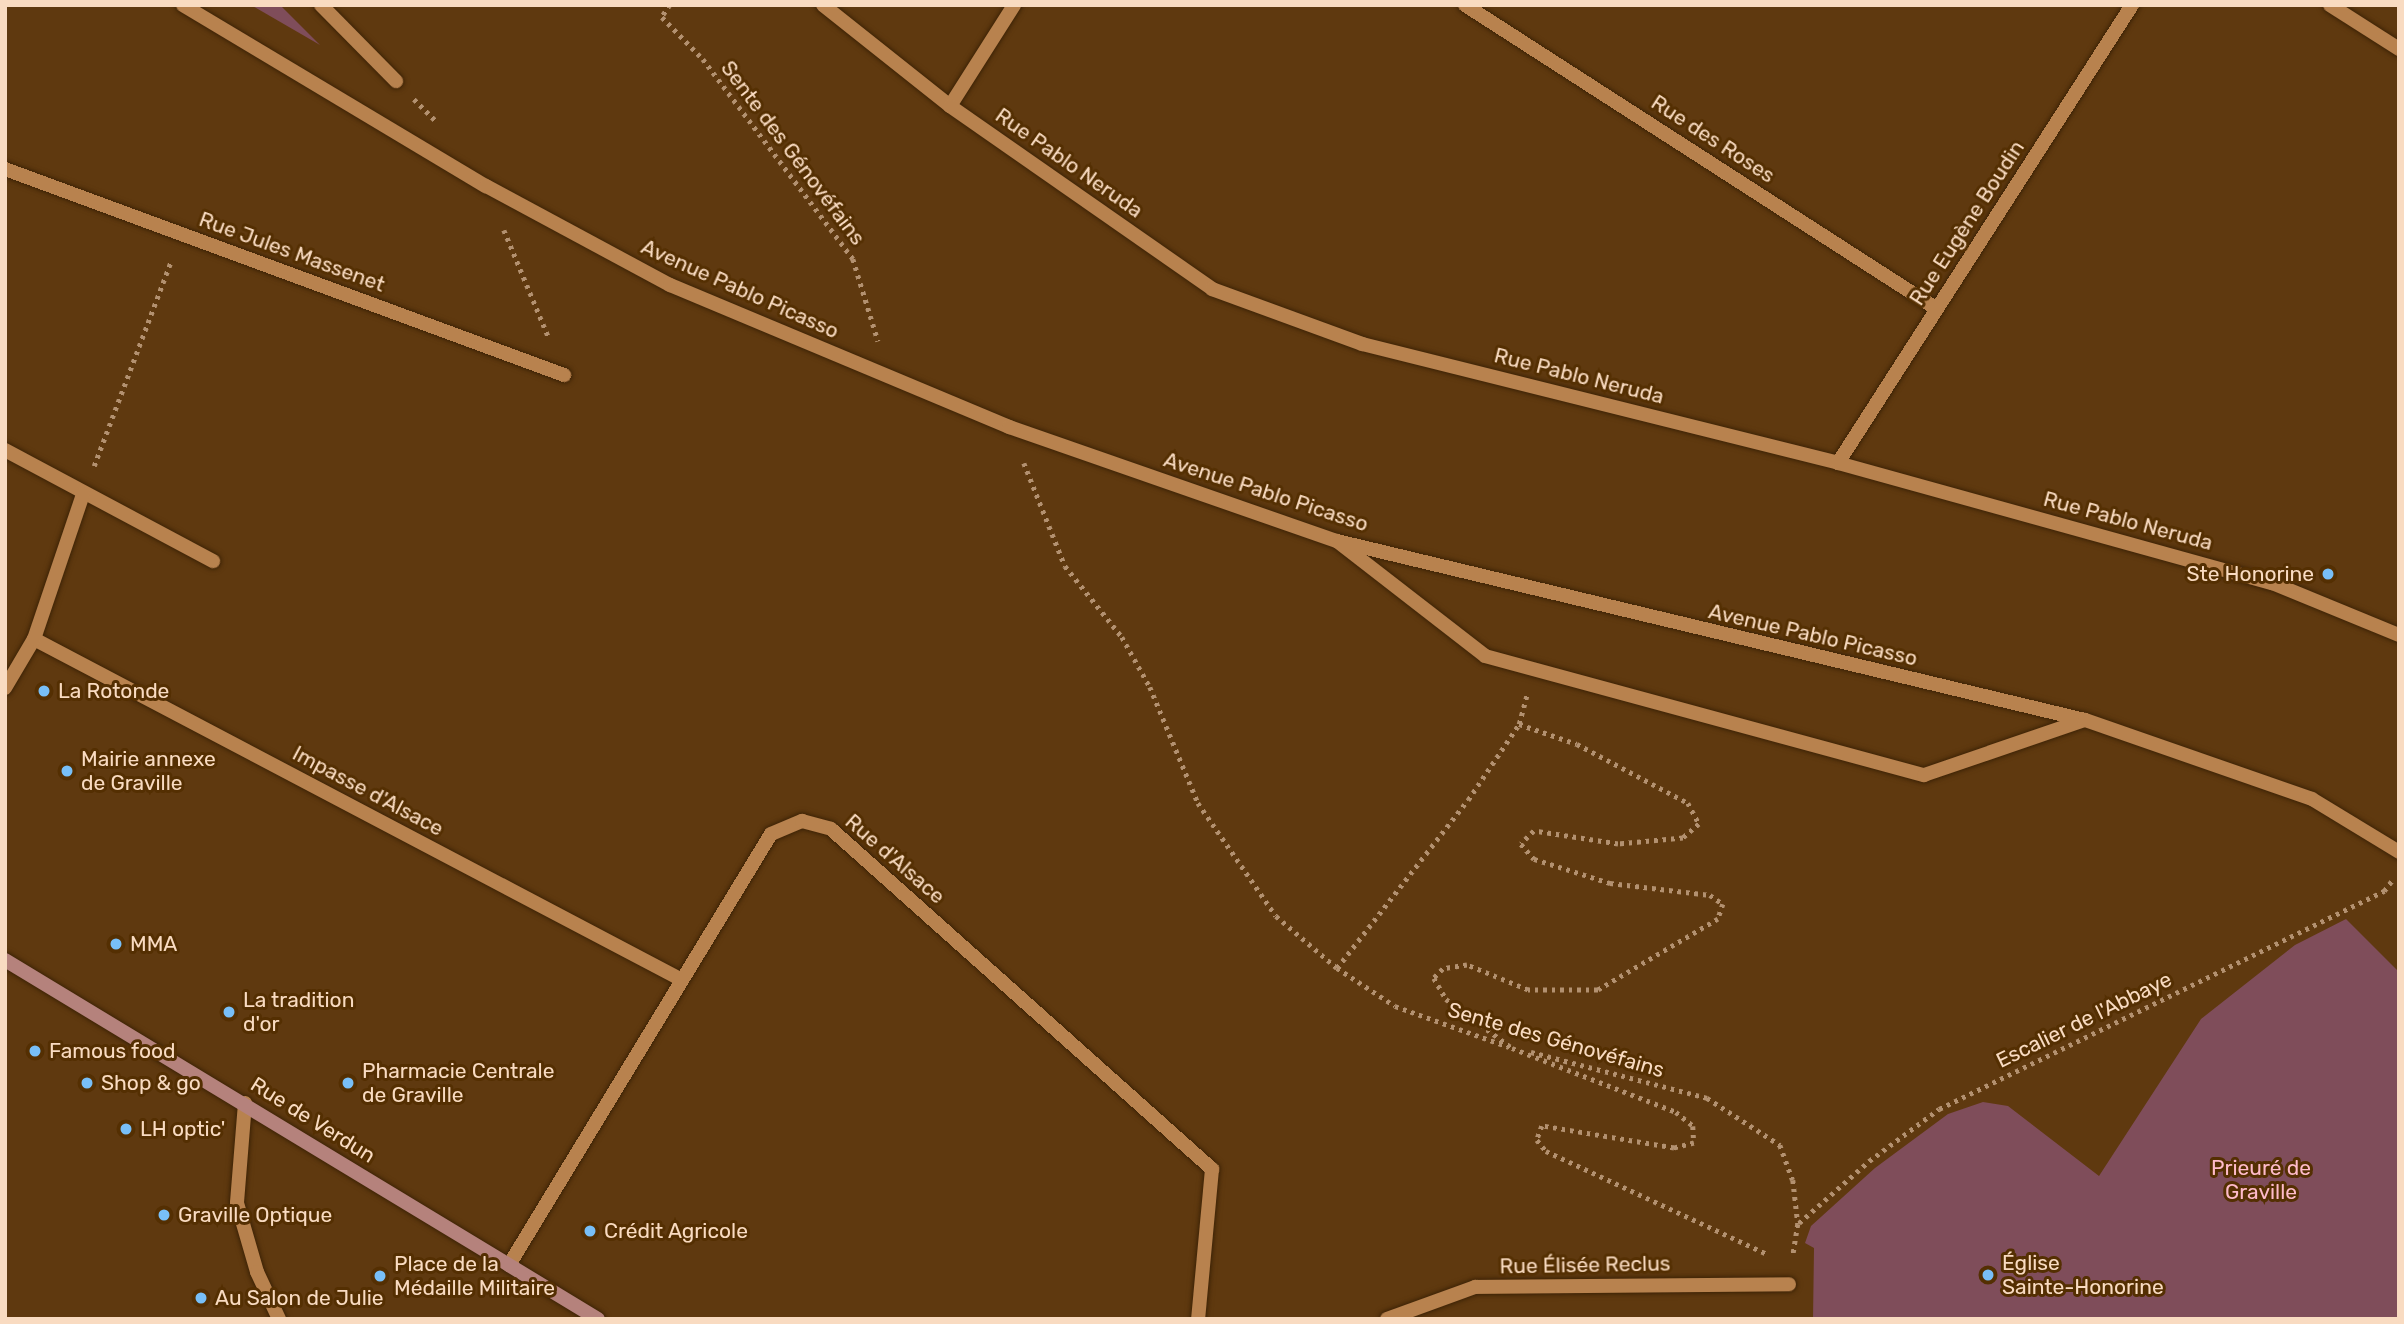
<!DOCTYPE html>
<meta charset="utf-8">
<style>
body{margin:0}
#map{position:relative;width:2404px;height:1324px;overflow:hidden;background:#5f390f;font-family:Rubik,sans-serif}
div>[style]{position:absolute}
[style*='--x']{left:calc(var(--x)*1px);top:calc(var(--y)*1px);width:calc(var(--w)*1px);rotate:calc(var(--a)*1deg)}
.green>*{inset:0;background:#7f4d5a}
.path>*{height:4.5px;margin-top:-2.25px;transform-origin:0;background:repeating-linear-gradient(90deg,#b39170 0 3.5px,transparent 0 8.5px)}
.roads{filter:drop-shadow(0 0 2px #3d2306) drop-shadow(0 0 2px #3d2306)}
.service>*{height:14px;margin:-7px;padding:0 7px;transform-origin:7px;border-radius:7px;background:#b8824e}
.minor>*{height:14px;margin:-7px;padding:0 7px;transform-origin:7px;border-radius:7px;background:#b8824e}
.tertiary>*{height:14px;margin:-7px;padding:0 7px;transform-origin:7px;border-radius:7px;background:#b8824e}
.secondary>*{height:14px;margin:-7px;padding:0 7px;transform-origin:7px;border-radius:7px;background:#b5827c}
.dots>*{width:19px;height:19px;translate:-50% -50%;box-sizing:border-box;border:4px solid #542f02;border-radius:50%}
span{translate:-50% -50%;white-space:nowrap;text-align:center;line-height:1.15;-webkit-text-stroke:6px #542f02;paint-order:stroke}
.street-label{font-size:21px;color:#f9dbc1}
.poi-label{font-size:21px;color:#f9dbc1}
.right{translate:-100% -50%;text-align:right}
.left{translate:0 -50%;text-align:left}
.park-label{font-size:21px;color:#febbca}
.frame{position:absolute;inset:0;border:7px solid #f9dbc1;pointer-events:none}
</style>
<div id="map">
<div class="green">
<div style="clip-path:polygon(251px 5px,280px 5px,320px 45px)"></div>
<div style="clip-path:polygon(2346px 919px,2399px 972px,2399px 1319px,1813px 1319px,1814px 1248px,1805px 1243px,1811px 1226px,1875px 1168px,1948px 1114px,1983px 1102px,2008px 1106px,2099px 1176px,2201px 1019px,2295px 945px)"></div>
</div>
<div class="path">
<div style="--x:670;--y:5;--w:14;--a:124"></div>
<div style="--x:662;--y:17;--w:59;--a:45.7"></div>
<div style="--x:703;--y:59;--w:250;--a:53.1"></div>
<div style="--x:853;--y:259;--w:86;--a:73"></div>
<div style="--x:414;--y:99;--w:30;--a:45"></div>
<div style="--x:504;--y:230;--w:117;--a:67.4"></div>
<div style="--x:1024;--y:463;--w:111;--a:68.3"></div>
<div style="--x:1065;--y:566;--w:91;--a:51.2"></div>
<div style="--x:1122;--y:637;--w:57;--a:60.8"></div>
<div style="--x:1150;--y:687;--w:126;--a:67.5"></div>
<div style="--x:1198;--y:803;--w:137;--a:55.4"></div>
<div style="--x:1276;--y:916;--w:80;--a:40.4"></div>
<div style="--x:1337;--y:968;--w:69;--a:33.2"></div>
<div style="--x:1395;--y:1006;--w:121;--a:19.8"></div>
<div style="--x:94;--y:466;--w:219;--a:-69.4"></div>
<div style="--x:1519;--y:724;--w:61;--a:19"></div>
<div style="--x:1577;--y:744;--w:126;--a:28"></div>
<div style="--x:1688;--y:803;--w:24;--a:62"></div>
<div style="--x:1699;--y:824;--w:21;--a:139"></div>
<div style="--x:1683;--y:838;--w:65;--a:174.7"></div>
<div style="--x:1618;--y:844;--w:85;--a:-171.2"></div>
<div style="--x:1534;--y:831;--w:18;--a:135"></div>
<div style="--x:1521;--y:844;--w:20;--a:49"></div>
<div style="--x:1534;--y:859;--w:80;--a:17.5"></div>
<div style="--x:1610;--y:883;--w:101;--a:6.8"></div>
<div style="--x:1710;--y:895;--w:16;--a:35"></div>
<div style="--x:1723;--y:904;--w:16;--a:108"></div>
<div style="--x:1718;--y:919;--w:139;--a:149.4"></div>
<div style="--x:1598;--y:990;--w:70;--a:180"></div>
<div style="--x:1528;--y:990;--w:66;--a:-157.7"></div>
<div style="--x:1467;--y:965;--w:24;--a:171"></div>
<div style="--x:1443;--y:969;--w:13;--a:135"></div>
<div style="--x:1434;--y:978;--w:24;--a:60"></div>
<div style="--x:1446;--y:999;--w:82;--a:36.6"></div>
<div style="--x:1512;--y:1048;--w:176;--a:21.3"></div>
<div style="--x:1676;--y:1112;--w:22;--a:39"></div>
<div style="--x:1693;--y:1126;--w:17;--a:87"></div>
<div style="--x:1694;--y:1143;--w:21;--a:166"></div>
<div style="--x:1674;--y:1148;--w:134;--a:-170.5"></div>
<div style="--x:1542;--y:1126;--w:15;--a:110"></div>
<div style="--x:1537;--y:1140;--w:14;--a:51"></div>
<div style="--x:1546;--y:1151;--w:244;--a:25"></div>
<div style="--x:1337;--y:968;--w:213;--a:-52.1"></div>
<div style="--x:1468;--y:800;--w:92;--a:-56.1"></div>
<div style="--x:1519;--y:724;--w:30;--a:-75"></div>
<div style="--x:1531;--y:1052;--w:182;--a:14.6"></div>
<div style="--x:1707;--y:1098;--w:87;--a:32.8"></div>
<div style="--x:1780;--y:1145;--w:37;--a:70"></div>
<div style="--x:1793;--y:1180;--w:44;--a:83.5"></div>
<div style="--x:1798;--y:1224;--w:32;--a:99"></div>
<div style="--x:1799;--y:1223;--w:94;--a:-41.5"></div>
<div style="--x:1869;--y:1161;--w:87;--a:-36.6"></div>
<div style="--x:1939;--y:1109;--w:496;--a:-26.1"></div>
<div style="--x:2384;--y:891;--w:15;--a:-53"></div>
<div style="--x:1790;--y:1317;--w:2;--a:90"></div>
</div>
<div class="roads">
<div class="service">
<div style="--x:5;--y:450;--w:236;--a:28.1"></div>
<div style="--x:1337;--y:541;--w:187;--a:37.8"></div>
<div style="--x:1485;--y:656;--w:455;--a:15.2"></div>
<div style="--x:1924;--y:775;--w:170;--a:-18.9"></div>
</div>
<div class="minor">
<div style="--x:321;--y:5;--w:107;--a:45.4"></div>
<div style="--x:1465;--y:5;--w:561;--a:32.78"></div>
<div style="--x:2330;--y:5;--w:82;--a:32.5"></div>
<div style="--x:950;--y:106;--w:120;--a:-57.6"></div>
<div style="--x:5;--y:169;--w:596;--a:20.23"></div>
<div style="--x:1838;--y:463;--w:544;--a:-57.3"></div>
<div style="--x:34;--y:639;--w:732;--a:27.75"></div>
<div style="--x:5;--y:688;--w:57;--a:-59.4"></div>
<div style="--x:34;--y:639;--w:153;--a:-71.3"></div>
<div style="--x:509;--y:1265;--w:504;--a:-58.71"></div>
<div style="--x:771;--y:834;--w:34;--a:-23"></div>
<div style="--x:802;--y:821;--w:30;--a:15"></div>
<div style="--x:831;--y:829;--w:511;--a:41.75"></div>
<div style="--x:1212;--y:1169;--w:151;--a:95.3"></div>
<div style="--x:1387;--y:1319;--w:94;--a:-20"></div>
<div style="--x:1475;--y:1287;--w:314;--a:-0.5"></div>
</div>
<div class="tertiary">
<div style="--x:183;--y:5;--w:353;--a:30.9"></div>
<div style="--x:486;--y:186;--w:209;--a:28.3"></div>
<div style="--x:670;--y:285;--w:368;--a:22.7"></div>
<div style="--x:1009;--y:427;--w:347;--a:19.2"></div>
<div style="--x:1337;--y:541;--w:769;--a:13.46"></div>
<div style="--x:2085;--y:720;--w:240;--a:19.2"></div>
<div style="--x:2312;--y:799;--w:102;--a:31.3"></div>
<div style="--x:823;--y:5;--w:162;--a:38.5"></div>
<div style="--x:950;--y:106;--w:320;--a:34.9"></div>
<div style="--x:1212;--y:289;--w:160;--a:20.1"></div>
<div style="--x:1362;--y:344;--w:491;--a:14"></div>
<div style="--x:1838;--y:463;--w:450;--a:15.5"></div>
<div style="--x:2272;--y:583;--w:137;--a:22.3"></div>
<div style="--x:245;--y:1103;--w:100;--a:94.6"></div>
<div style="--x:237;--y:1203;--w:72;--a:73.8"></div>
<div style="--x:257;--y:1272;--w:52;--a:64.9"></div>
</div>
<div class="secondary">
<div style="--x:5;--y:960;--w:693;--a:31.19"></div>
</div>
</div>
<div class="dots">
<div style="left:2328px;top:574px;background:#78bff7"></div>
<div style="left:44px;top:691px;background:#78bff7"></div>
<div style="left:67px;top:771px;background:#78bff7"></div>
<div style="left:116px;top:944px;background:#78bff7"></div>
<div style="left:229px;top:1012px;background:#78bff7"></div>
<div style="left:35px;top:1051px;background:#78bff7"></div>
<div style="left:87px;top:1083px;background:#78bff7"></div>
<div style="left:348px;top:1083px;background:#78bff7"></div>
<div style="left:126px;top:1129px;background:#78bff7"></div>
<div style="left:164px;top:1215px;background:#78bff7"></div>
<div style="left:590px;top:1231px;background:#78bff7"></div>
<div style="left:1988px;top:1275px;background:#78bff7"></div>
<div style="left:380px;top:1276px;background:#78bff7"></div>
<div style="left:201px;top:1298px;background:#78bff7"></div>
</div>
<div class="street-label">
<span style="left:1713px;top:139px;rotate:33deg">Rue des Roses</span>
<span style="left:793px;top:153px;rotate:53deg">Sente des Génovéfains</span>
<span style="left:1069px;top:163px;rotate:35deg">Rue Pablo Neruda</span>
<span style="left:1967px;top:223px;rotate:-57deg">Rue Eugène Boudin</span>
<span style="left:292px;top:252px;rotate:20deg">Rue Jules Massenet</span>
<span style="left:740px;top:289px;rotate:24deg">Avenue Pablo Picasso</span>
<span style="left:1579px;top:376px;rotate:14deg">Rue Pablo Neruda</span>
<span style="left:1266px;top:492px;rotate:18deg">Avenue Pablo Picasso</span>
<span style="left:2128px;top:521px;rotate:15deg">Rue Pablo Neruda</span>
<span style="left:1813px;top:635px;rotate:13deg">Avenue Pablo Picasso</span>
<span style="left:368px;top:791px;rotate:28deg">Impasse d'Alsace</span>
<span style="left:895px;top:859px;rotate:41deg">Rue d'Alsace</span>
<span style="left:2084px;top:1020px;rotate:-26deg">Escalier de l'Abbaye</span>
<span style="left:1556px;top:1040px;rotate:16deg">Sente des Génovéfains</span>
<span style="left:313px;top:1120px;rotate:32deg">Rue de Verdun</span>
<span style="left:1585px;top:1265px;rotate:-1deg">Rue Élisée Reclus</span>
</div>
<div class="poi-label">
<span class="right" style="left:2314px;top:574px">Ste Honorine</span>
<span class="left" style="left:58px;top:691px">La Rotonde</span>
<span class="left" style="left:81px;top:771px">Mairie annexe<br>de Graville</span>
<span class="left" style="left:130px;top:944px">MMA</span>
<span class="left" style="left:243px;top:1012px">La tradition<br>d'or</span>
<span class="left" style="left:49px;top:1051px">Famous food</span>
<span class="left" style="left:362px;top:1083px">Pharmacie Centrale<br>de Graville</span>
<span class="left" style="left:101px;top:1083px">Shop &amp; go</span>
<span class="left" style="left:140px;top:1129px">LH optic'</span>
<span class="left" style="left:178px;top:1215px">Graville Optique</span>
<span class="left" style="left:604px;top:1231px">Crédit Agricole</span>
<span class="left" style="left:2002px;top:1275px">Église<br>Sainte-Honorine</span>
<span class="left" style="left:394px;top:1276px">Place de la<br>Médaille Militaire</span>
<span class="left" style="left:215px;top:1298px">Au Salon de Julie</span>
</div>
<div class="park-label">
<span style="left:2261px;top:1180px">Prieuré de<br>Graville</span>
</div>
<div class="frame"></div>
</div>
